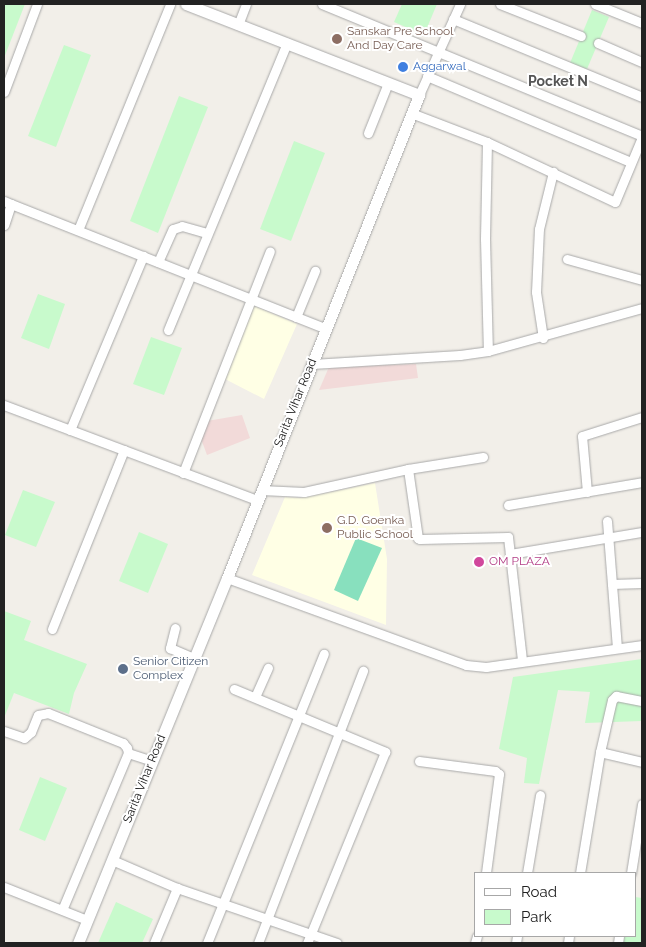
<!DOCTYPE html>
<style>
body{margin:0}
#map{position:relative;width:646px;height:947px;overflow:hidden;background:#f2efe9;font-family:Raleway,sans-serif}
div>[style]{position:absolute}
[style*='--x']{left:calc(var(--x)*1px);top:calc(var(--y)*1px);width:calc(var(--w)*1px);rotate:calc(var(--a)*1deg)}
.commercial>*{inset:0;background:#f2dad9}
.education>*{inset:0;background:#ffffe5}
.park>*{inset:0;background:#c8facc}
.pitch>*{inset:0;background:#88e0be}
.roads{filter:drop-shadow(0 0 1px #a9a9a9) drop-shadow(0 0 1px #a9a9a9)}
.minor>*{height:9px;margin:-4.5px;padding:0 4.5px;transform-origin:4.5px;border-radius:4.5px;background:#fff}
.tertiary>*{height:11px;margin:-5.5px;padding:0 5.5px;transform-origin:5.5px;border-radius:5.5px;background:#fff}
.dots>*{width:14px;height:14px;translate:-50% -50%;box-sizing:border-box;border:2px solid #fff;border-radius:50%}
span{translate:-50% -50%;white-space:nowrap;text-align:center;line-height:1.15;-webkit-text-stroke:4px #fff;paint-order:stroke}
.education-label{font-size:12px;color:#785e54}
.left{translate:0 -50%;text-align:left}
.shop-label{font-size:12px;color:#366cbe}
.street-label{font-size:12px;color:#222}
.hotel-label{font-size:12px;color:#b23c85}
.service-label{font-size:12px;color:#4e5e75}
.neighbourhood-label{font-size:14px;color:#555;font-weight:700}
.frame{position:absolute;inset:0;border:5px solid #222;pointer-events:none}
.legend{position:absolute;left:474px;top:872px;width:162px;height:65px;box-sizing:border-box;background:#fff;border:1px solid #a7a7a7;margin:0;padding:6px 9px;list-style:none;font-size:15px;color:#222}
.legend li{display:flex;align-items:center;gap:10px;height:25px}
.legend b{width:25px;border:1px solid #a7a7a7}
</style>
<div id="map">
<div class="commercial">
<div style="clip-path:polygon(416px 364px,418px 378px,319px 390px,329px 367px)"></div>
<div style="clip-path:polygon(242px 415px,250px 438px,207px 455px,200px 436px,207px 421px)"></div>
</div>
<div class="education">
<div style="clip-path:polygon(252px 305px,297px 324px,264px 399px,225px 379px)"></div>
<div style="clip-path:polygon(375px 483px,387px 559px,386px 625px,252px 575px,285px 497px,300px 498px)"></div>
</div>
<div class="park">
<div style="clip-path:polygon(4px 4px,25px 4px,4px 58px)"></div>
<div style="clip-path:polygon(402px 4px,437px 4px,424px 35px,394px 22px)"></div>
<div style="clip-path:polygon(592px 10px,609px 17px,587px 69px,570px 63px)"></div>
<div style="clip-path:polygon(64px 45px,91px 55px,56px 147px,28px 136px)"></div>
<div style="clip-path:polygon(179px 96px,208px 107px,158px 233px,130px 221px)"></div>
<div style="clip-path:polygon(294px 141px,325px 153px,291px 241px,260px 229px)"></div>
<div style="clip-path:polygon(38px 294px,65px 304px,49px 349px,21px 338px)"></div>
<div style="clip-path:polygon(151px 337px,182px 348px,164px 395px,133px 384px)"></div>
<div style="clip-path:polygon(23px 490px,55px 502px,36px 547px,5px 535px)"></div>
<div style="clip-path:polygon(139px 532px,168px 544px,148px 593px,119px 581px)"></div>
<div style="clip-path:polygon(4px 611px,31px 621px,24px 640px,87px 664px,74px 693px,69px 714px,14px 693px,4px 718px)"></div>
<div style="clip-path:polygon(642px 659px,642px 721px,585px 723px,590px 692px,558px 690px,539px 784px,524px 783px,527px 758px,499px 749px,513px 677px)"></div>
<div style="clip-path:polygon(40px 777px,67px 788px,45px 841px,19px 830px)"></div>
<div style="clip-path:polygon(635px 897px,642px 898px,642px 943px,621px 943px,622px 936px,635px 936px)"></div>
<div style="clip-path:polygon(116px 902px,153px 919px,142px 943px,98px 943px)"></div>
</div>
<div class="pitch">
<div style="clip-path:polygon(356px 538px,382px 548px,358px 601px,334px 590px)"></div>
</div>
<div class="roads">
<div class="minor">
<div style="--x:322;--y:4;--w:346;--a:22.4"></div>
<div style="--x:500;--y:4;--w:87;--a:21.6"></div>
<div style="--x:595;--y:4;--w:51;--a:22"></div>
<div style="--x:453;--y:19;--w:204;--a:22.4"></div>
<div style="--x:238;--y:25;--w:22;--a:-69"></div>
<div style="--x:598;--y:43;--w:48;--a:23.4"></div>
<div style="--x:427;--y:76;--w:221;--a:22.9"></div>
<div style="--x:4;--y:92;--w:94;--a:-69.4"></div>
<div style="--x:419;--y:95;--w:100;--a:-65.7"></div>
<div style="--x:411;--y:113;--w:81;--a:20.9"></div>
<div style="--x:487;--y:142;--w:141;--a:25.1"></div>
<div style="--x:615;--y:202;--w:70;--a:-67.4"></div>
<div style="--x:368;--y:133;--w:54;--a:-68.2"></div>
<div style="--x:487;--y:142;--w:97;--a:91.2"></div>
<div style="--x:485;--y:239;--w:112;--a:88.5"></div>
<div style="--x:4;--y:201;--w:8;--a:23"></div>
<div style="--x:11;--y:204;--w:22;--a:108"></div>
<div style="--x:11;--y:204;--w:339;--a:21.6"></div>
<div style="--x:78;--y:230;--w:244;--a:-67.8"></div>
<div style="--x:567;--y:259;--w:78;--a:15.6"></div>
<div style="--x:158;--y:262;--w:36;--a:-66"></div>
<div style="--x:173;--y:229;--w:9;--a:-18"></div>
<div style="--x:182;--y:226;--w:26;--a:16"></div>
<div style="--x:296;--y:317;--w:50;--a:-67.6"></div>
<div style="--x:168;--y:330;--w:311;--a:-67.5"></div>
<div style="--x:543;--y:338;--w:47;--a:-98.7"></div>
<div style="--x:536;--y:292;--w:63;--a:-87.3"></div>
<div style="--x:539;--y:229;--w:59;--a:-76.2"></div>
<div style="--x:312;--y:364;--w:148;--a:-3.5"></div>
<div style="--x:460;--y:355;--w:28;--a:-8"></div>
<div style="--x:488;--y:351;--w:160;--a:-15.6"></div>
<div style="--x:4;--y:405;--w:270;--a:20.6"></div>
<div style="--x:70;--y:430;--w:189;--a:-67.2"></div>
<div style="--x:408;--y:469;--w:70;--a:81.8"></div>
<div style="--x:418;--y:538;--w:2;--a:27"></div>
<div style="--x:420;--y:539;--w:88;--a:-1.3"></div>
<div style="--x:508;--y:537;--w:124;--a:83.5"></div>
<div style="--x:183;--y:473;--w:238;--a:-68.6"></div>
<div style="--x:261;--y:490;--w:43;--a:2.7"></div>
<div style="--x:304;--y:492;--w:107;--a:-12.5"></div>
<div style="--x:408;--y:469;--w:76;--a:-9.1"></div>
<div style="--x:587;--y:492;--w:56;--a:-95.1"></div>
<div style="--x:582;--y:436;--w:63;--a:-17.6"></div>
<div style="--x:508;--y:505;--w:136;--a:-9.7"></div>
<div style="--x:607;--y:521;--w:127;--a:85.5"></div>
<div style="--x:510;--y:554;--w:134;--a:-9.5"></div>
<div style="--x:227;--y:578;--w:254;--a:20"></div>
<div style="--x:466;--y:665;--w:20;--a:6"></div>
<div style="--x:486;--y:667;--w:158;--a:-8"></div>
<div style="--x:612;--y:584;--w:30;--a:-2"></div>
<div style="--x:175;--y:628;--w:21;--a:104"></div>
<div style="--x:170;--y:648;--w:26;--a:23"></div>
<div style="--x:52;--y:629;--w:193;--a:-68.1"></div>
<div style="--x:234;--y:689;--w:164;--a:22.6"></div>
<div style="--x:385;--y:752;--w:206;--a:112.2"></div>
<div style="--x:255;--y:697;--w:32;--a:-66"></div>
<div style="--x:4;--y:731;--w:21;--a:19"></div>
<div style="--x:24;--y:738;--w:9;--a:-41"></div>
<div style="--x:31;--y:732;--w:18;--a:-68"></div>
<div style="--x:38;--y:715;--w:10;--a:-11"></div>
<div style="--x:48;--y:713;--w:81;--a:21.8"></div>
<div style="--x:123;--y:743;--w:6;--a:51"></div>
<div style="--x:127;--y:748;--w:5;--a:79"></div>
<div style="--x:128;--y:753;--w:170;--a:112.8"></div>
<div style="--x:600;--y:752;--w:43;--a:13.4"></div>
<div style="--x:128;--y:753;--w:25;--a:18"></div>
<div style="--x:419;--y:761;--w:77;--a:7.5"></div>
<div style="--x:495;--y:771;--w:5;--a:37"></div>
<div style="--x:499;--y:774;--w:100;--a:97.5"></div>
<div style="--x:112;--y:860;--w:71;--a:23.3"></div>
<div style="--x:177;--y:888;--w:169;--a:19"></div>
<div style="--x:527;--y:873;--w:79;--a:-80.5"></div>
<div style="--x:580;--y:873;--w:123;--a:-80.6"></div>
<div style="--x:600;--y:752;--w:53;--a:-77"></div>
<div style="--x:612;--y:700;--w:6;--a:-45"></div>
<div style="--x:616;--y:696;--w:26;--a:11"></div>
<div style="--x:631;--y:873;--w:70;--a:-80.9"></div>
<div style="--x:4;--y:887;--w:89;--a:21.7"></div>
<div style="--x:154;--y:943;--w:60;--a:-67.3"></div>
<div style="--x:207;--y:943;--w:312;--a:-68"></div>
<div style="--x:258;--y:943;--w:292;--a:-68.9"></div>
<div style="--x:475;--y:943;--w:7;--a:-74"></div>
<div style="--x:516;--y:943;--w:7;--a:-82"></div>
<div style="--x:568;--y:943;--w:7;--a:-82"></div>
<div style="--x:618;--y:943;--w:7;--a:-82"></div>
</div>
<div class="tertiary">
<div style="--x:78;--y:943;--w:394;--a:-67.8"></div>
<div style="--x:227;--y:578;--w:520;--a:-68.32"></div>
<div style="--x:419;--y:95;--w:250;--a:-158.7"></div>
</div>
</div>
<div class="dots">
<div style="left:337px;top:39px;background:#8d6e63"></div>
<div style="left:403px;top:67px;background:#3f7fe0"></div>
<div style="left:327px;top:528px;background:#8d6e63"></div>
<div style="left:479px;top:562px;background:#d1479c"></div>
<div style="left:123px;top:669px;background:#5c6f8a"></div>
</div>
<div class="education-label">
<span class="left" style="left:347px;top:39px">Sanskar Pre School<br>And Day Care</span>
<span class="left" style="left:337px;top:528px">G.D. Goenka<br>Public School</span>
</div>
<div class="shop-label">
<span class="left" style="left:413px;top:67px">Aggarwal</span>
</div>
<div class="street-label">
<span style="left:296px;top:403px;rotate:-68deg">Sarita Vihar Road</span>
<span style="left:145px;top:779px;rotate:-68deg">Sarita Vihar Road</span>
</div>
<div class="hotel-label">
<span class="left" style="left:489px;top:562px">OM PLAZA</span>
</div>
<div class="service-label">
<span class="left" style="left:133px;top:669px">Senior Citizen<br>Complex</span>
</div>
<div class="neighbourhood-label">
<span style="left:558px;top:81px">Pocket N</span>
</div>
<div class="frame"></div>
<ul class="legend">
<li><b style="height:6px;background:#fff"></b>Road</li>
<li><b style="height:14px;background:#c8facc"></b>Park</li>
</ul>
</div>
